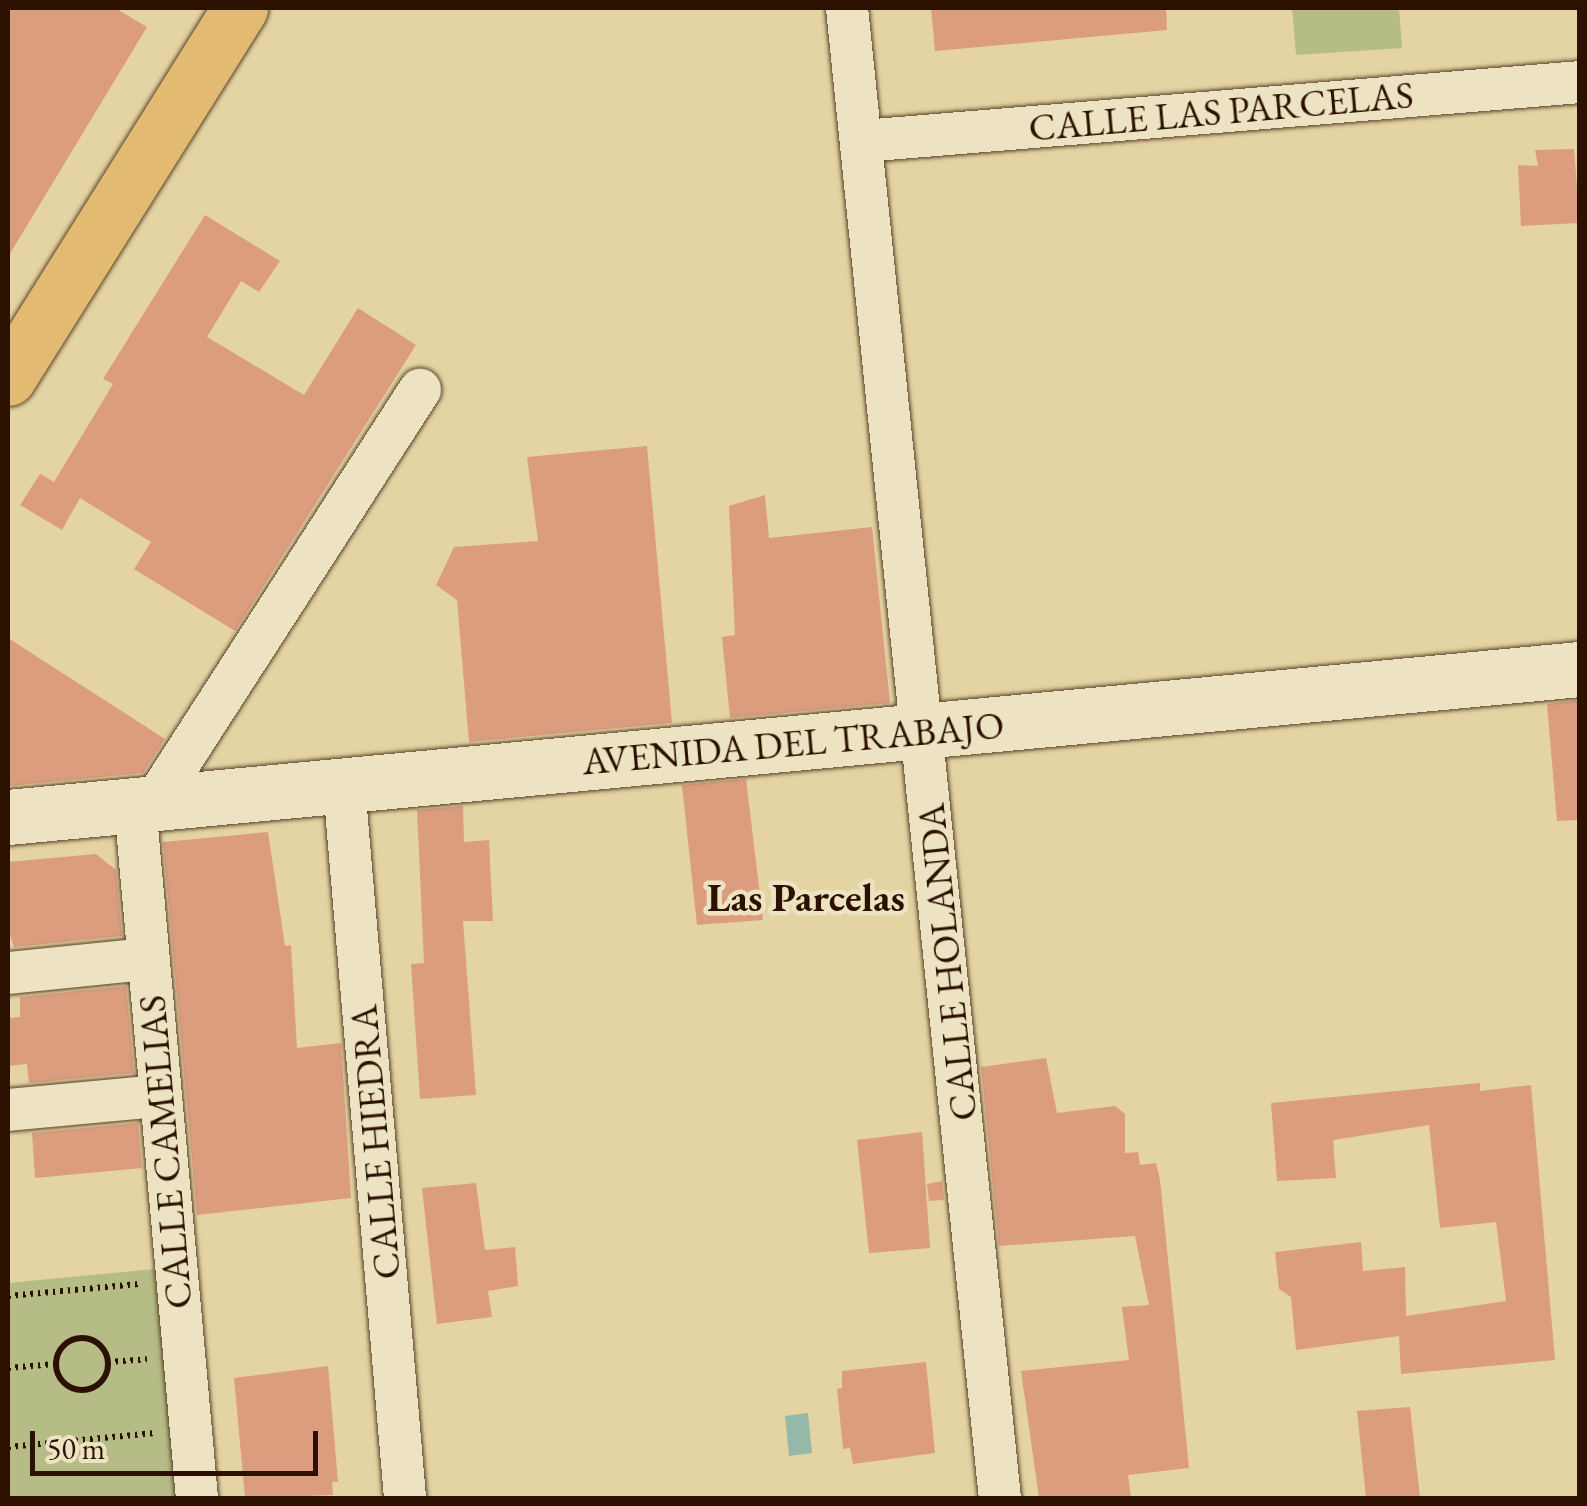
<!DOCTYPE html>
<style>
body{margin:0}
#map{position:relative;width:1587px;height:1506px;overflow:hidden;background:#e4d4a3;font-family:"EB Garamond",serif}
div>[style]{position:absolute}
[style*='--x']{left:calc(var(--x)*1px);top:calc(var(--y)*1px);width:calc(var(--w)*1px);rotate:calc(var(--a)*1deg)}
.green>*{inset:0;background:#b5bc85}
.water>*{inset:0;background:#95b8a8}
.building>*{inset:0;background:#dc9d7e}
.path>*{height:6px;margin-top:-3px;transform-origin:0;background:repeating-linear-gradient(90deg,#2c1100 0 2.5px,transparent 0 7.5px)}
.path>.ring{margin:-3px;padding:0;box-sizing:content-box;background:none;border:6px solid #2c1100;border-radius:50%}
.roads{filter:drop-shadow(0 0 2px #5a4229) drop-shadow(0 0 2px #5a4229)}
.street>*{height:42px;margin:-21px;padding:0 21px;transform-origin:21px;border-radius:21px;background:#ede3c3}
.secondary>*{height:55px;margin:-27.5px;padding:0 27.5px;transform-origin:27.5px;border-radius:27.5px;background:#ede3c3}
.primary>*{height:55px;margin:-27.5px;padding:0 27.5px;transform-origin:27.5px;border-radius:27.5px;background:#e2ba72}
span{translate:-50% -50%;white-space:nowrap;text-align:center;line-height:1.15;-webkit-text-stroke:9px #ede3c3;paint-order:stroke}
.street-label{font-size:38px;color:#2c1100}
.neighbourhood-label{font-size:40px;color:#2c1100;font-weight:700}
.frame{position:absolute;inset:0;border:10px solid #2c1100;pointer-events:none}
.scale{position:absolute;left:30px;top:1431px;width:288px;height:45px;box-sizing:border-box;border:5px solid #2c1100;border-top:0;padding-left:12px;font-size:30px;line-height:35px;white-space:nowrap;color:#2c1100;-webkit-text-stroke:8px #ede3c3;paint-order:stroke}
</style>
<div id="map">
<div class="green">
<div style="clip-path:polygon(1292px 8px,1399px 8px,1402px 48px,1296px 55px)"></div>
<div style="clip-path:polygon(175px 1267px,197px 1498px,8px 1498px,8px 1283px)"></div>
</div>
<div class="water">
<div style="clip-path:polygon(808px 1413px,812px 1453px,789px 1456px,785px 1416px)"></div>
</div>
<div class="building">
<div style="clip-path:polygon(8px 8px,115px 8px,147px 27px,8px 257px)"></div>
<div style="clip-path:polygon(931px 8px,1166px 8px,1167px 30px,935px 51px)"></div>
<div style="clip-path:polygon(1574px 149px,1580px 223px,1521px 226px,1518px 165px,1538px 166px,1535px 150px)"></div>
<div style="clip-path:polygon(205px 215px,280px 261px,259px 292px,241px 281px,207px 337px,304px 395px,358px 308px,416px 345px,235px 631px,134px 569px,151px 542px,80px 498px,62px 530px,20px 505px,40px 474px,54px 482px,113px 384px,103px 379px)"></div>
<div style="clip-path:polygon(647px 446px,672px 723px,469px 742px,457px 600px,436px 585px,454px 547px,538px 541px,527px 457px)"></div>
<div style="clip-path:polygon(765px 495px,769px 538px,872px 527px,890px 703px,730px 718px,722px 637px,735px 635px,729px 506px)"></div>
<div style="clip-path:polygon(8px 638px,165px 739px,143px 773px,8px 786px)"></div>
<div style="clip-path:polygon(1580px 700px,1580px 820px,1557px 821px,1547px 704px)"></div>
<div style="clip-path:polygon(746px 779px,763px 920px,697px 925px,682px 785px)"></div>
<div style="clip-path:polygon(463px 806px,464px 842px,489px 840px,493px 921px,463px 921px,476px 1095px,420px 1099px,411px 964px,424px 963px,417px 810px)"></div>
<div style="clip-path:polygon(268px 832px,285px 946px,291px 945px,297px 1048px,341px 1043px,351px 1198px,197px 1215px,163px 842px)"></div>
<div style="clip-path:polygon(96px 854px,116px 870px,122px 936px,14px 947px,8px 930px,8px 862px)"></div>
<div style="clip-path:polygon(126px 986px,134px 1073px,29px 1083px,27px 1064px,8px 1066px,8px 1018px,20px 1017px,20px 997px)"></div>
<div style="clip-path:polygon(1046px 1058px,1057px 1113px,1115px 1106px,1125px 1114px,1125px 1153px,1138px 1152px,1140px 1165px,1156px 1163px,1160px 1180px,1189px 1468px,1128px 1475px,1131px 1498px,1039px 1498px,1021px 1371px,1129px 1360px,1122px 1307px,1149px 1305px,1135px 1236px,999px 1246px,981px 1067px)"></div>
<div style="clip-path:polygon(1480px 1083px,1480px 1091px,1531px 1085px,1555px 1360px,1401px 1374px,1399px 1336px,1296px 1350px,1291px 1297px,1279px 1289px,1275px 1252px,1361px 1242px,1363px 1271px,1405px 1267px,1406px 1316px,1506px 1301px,1496px 1222px,1440px 1228px,1429px 1125px,1333px 1140px,1336px 1178px,1277px 1181px,1271px 1103px)"></div>
<div style="clip-path:polygon(138px 1123px,142px 1168px,35px 1178px,32px 1133px)"></div>
<div style="clip-path:polygon(922px 1132px,930px 1248px,869px 1253px,857px 1140px)"></div>
<div style="clip-path:polygon(942px 1181px,944px 1200px,929px 1201px,927px 1184px)"></div>
<div style="clip-path:polygon(476px 1183px,485px 1250px,515px 1247px,518px 1286px,488px 1291px,492px 1317px,437px 1324px,422px 1188px)"></div>
<div style="clip-path:polygon(926px 1362px,935px 1453px,853px 1464px,850px 1448px,843px 1449px,837px 1389px,842px 1388px,842px 1371px)"></div>
<div style="clip-path:polygon(328px 1366px,338px 1482px,332px 1482px,333px 1495px,245px 1498px,234px 1378px)"></div>
<div style="clip-path:polygon(1410px 1407px,1420px 1498px,1366px 1498px,1357px 1411px)"></div>
</div>
<div class="path">
<div style="--x:8;--y:1296;--w:134;--a:-5.2"></div>
<div class="ring" style="left:56px;top:1338px;width:46px;height:46px"></div>
<div style="--x:108;--y:1362;--w:39;--a:-4"></div>
<div style="--x:8;--y:1368;--w:47;--a:-4.9"></div>
<div style="--x:8;--y:1447;--w:147;--a:-5.5"></div>
</div>
<div class="roads">
<div class="street">
<div style="--x:847;--y:8;--w:1498;--a:84.14"></div>
<div style="--x:863;--y:141;--w:719;--a:-4.7"></div>
<div style="--x:344;--y:786;--w:715;--a:85.1"></div>
<div style="--x:153;--y:804;--w:493;--a:-57.2"></div>
<div style="--x:135;--y:805;--w:696;--a:84.89"></div>
<div style="--x:8;--y:973;--w:139;--a:-5.8"></div>
<div style="--x:8;--y:1110;--w:153;--a:-5.3"></div>
</div>
<div class="secondary">
<div style="--x:8;--y:817;--w:1579;--a:-5.38"></div>
</div>
<div class="primary">
<div style="--x:8;--y:378;--w:437;--a:-57.9"></div>
</div>
</div>
<div class="street-label">
<span style="left:1221px;top:111px;rotate:-5deg">CALLE LAS PARCELAS</span>
<span style="left:793px;top:743px;rotate:-5deg">AVENIDA DEL TRABAJO</span>
<span style="left:947px;top:962px;rotate:-96deg">CALLE HOLANDA</span>
<span style="left:375px;top:1142px;rotate:-95deg">CALLE HIEDRA</span>
<span style="left:165px;top:1152px;rotate:-95deg">CALLE CAMELIAS</span>
</div>
<div class="neighbourhood-label">
<span style="left:806px;top:897px">Las Parcelas</span>
</div>
<div class="frame"></div>
<div class="scale">50 m</div>
</div>
